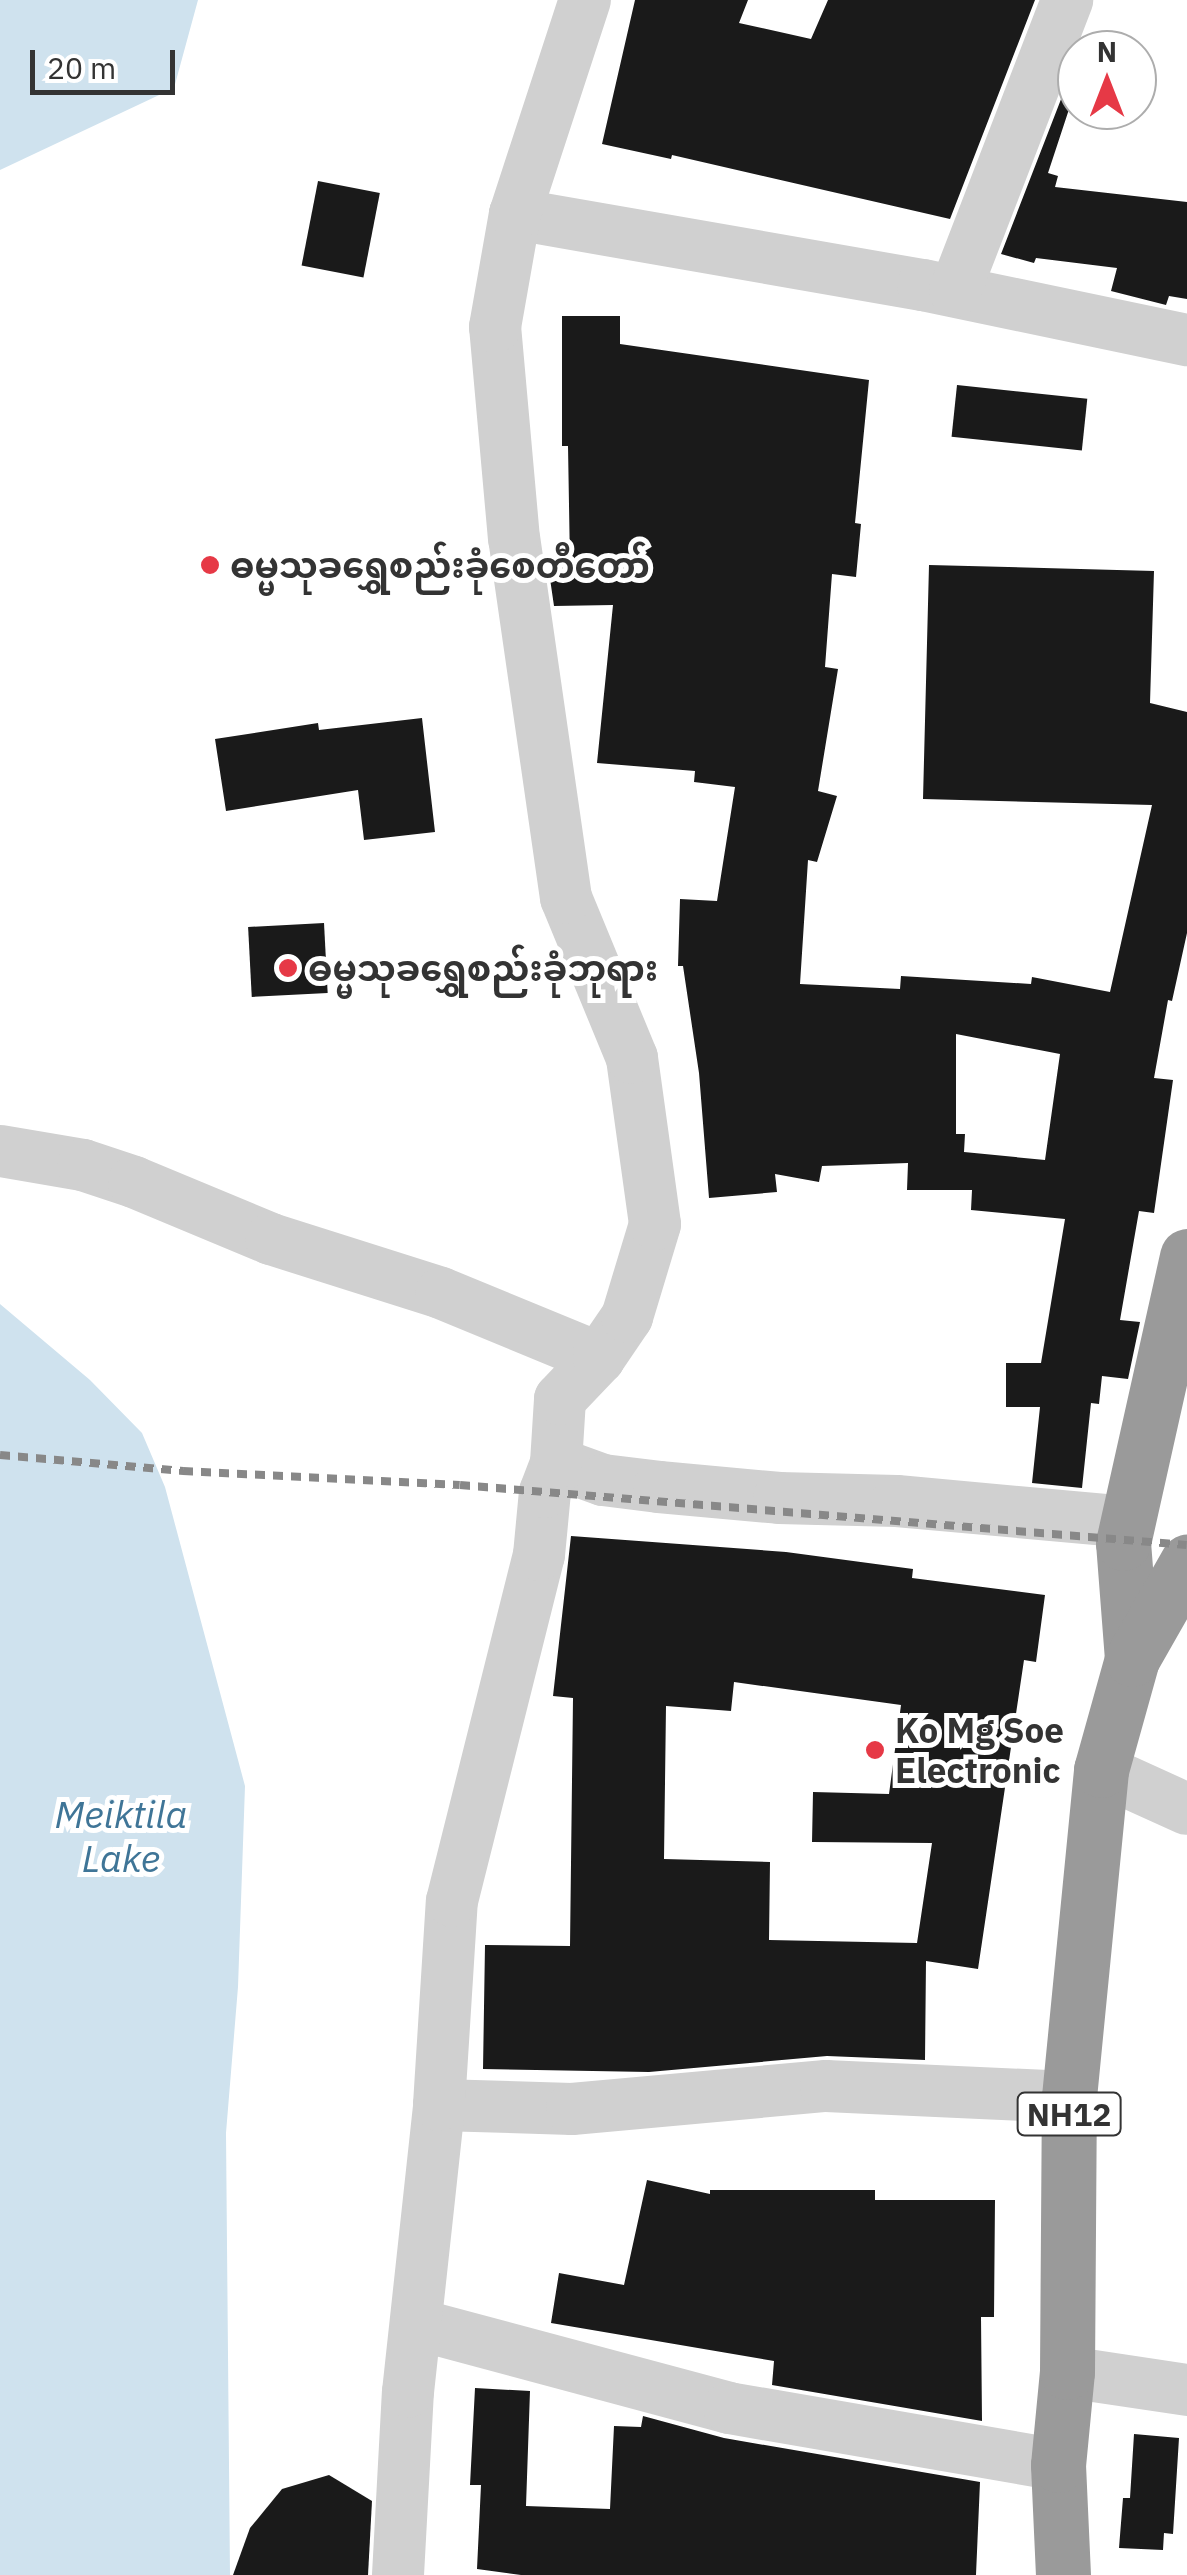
<!DOCTYPE html>
<meta charset="utf-8">
<style>
body{margin:0}
#map{position:relative;width:1187px;height:2575px;overflow:hidden;background:#fff;font-family:"IBM Plex Sans","Noto Sans Myanmar",sans-serif}
div>[style]{position:absolute}
[style*='--x']{left:calc(var(--x)*1px);top:calc(var(--y)*1px);width:calc(var(--w)*1px);rotate:calc(var(--a)*1deg)}
.water>*{inset:0;background:#cfe2ee}
.building>*{inset:0;background:#1a1a1a;transform-origin:0 0}
.minor>*{height:52px;margin:-26px;padding:0 26px;transform-origin:26px;border-radius:26px;background:#d0d0d0}
.highway>*{height:55px;margin:-27.5px;padding:0 27.5px;transform-origin:27.5px;border-radius:27.5px;background:#9a9a9a}
.rail>*{height:8px;margin-top:-4px;transform-origin:0;background:repeating-linear-gradient(90deg,#888 0 10px,transparent 0 18px)}
.dots>*{width:28px;height:28px;translate:-50% -50%;box-sizing:border-box;border:5px solid #fff;border-radius:50%}
span{translate:-50% -50%;white-space:nowrap;text-align:center;line-height:1.15;-webkit-text-stroke:10px #fff;paint-order:stroke}
.shield-label span{padding:2px 8px;background:#fff;border:2px solid;border-radius:8px;-webkit-text-stroke-width:0}
.shield-label{font-size:32px;color:#333;font-weight:700}
.poi-label{font-size:35px;color:#333;font-weight:700}
.left{translate:0 -50%;text-align:left}
.water-label{font-size:38px;color:#3f7597;font-style:italic}
.north{position:absolute;left:1057px;top:30px;width:100px;height:100px;box-sizing:border-box;background:#fff;border:2px solid #adadad;border-radius:50%;rotate:0deg;font-size:28px;font-weight:700;line-height:40px;text-align:center;color:#333}
.north::after{content:'';display:block;margin:auto;width:35px;height:45px;background:#e63946;clip-path:polygon(50% 0,100% 100%,50% 72%,0 100%)}
.scale{position:absolute;left:30px;top:50px;width:145px;height:45px;box-sizing:border-box;border:5px solid #333;border-top:0;padding-left:12px;font-size:30px;line-height:35px;white-space:nowrap;color:#333;-webkit-text-stroke:8px #fff;paint-order:stroke}
</style>
<div id="map">
<div class="water">
<i style="clip-path:polygon(0 0,198px 0,174px 88px,0 170px)"></i>
<i style="clip-path:polygon(0 1304px,90px 1380px,142px 1433px,165px 1487px,245px 1786px,238px 1987px,226px 2133px,230px 2575px,0 2575px)"></i>
</div>
<div class="building">
<i style="clip-path:polygon(635px 0,748px 0,739px 23px,811px 39px,828px 0,1035px 0,950px 219px,672px 155px,671px 159px,602px 144px)"></i>
<i style="clip-path:polygon(1077px 58px,1077px 85px,1048px 173px,1058px 176px,1055px 187px,1187px 202px,1187px 299px,1169px 296px,1166px 305px,1111px 291px,1117px 268px,1036px 258px,1034px 263px,1001px 254px)"></i>
<i style="left:318px;top:181px;width:63px;height:86px;rotate:11deg"></i>
<i style="clip-path:polygon(evenodd,562px 316px,620px 316px,620px 344px,869px 380px,855px 523px,861px 524px,856px 577px,832px 574px,825px 667px,838px 669px,818px 791px,837px 796px,817px 862px,808px 860px,800px 984px,900px 989px,901px 976px,1031px 984px,1032px 977px,1110px 992px,1152px 805px,923px 799px,929px 565px,1154px 571px,1150px 703px,1187px 712px,1187px 933px,1172px 1001px,1168px 1000px,1154px 1078px,1173px 1080px,1154px 1213px,1139px 1211px,1120px 1320px,1140px 1322px,1128px 1379px,1102px 1376px,1099px 1404px,1091px 1403px,1082px 1488px,1032px 1483px,1040px 1407px,1006px 1407px,1006px 1363px,1041px 1363px,1065px 1219px,971px 1210px,972px 1190px,907px 1190px,908px 1163px,822px 1166px,819px 1182px,775px 1174px,777px 1192px,709px 1198px,699px 1073px,683px 966px,678px 966px,680px 899px,717px 901px,735px 787px,694px 782px,695px 771px,597px 763px,613px 605px,554px 606px,548px 565px,570px 564px,568px 446px,562px 446px,562px 316px,956px 1034px,1060px 1054px,1045px 1160px,964px 1152px,965px 1134px,956px 1134px,956px 1034px)"></i>
<i style="left:957px;top:385px;width:131px;height:52px;rotate:6deg"></i>
<i style="clip-path:polygon(422px 718px,435px 832px,364px 840px,358px 790px,226px 811px,215px 739px,318px 723px,319px 730px)"></i>
<i style="left:324px;top:923px;width:70px;height:76px;rotate:87deg"></i>
<i style="clip-path:polygon(evenodd,571px 1536px,786px 1552px,913px 1569px,912px 1578px,1045px 1595px,1036px 1662px,1024px 1660px,978px 1969px,926px 1961px,925px 2060px,827px 2056px,649px 2072px,483px 2069px,485px 1945px,570px 1946px,573px 1698px,553px 1696px,571px 1536px,734px 1682px,901px 1705px,889px 1794px,813px 1792px,812px 1842px,932px 1843px,917px 1943px,769px 1940px,770px 1862px,664px 1859px,666px 1706px,731px 1711px,734px 1682px)"></i>
<i style="clip-path:polygon(647px 2180px,710px 2194px,710px 2190px,875px 2190px,875px 2200px,995px 2200px,994px 2317px,981px 2317px,982px 2421px,772px 2385px,774px 2361px,551px 2323px,559px 2273px,624px 2285px)"></i>
<i style="clip-path:polygon(475px 2388px,530px 2391px,526px 2506px,610px 2509px,614px 2426px,641px 2427px,643px 2416px,724px 2438px,980px 2482px,976px 2575px,521px 2575px,477px 2569px,481px 2485px,470px 2485px)"></i>
<i style="clip-path:polygon(1134px 2434px,1179px 2438px,1173px 2534px,1164px 2533px,1163px 2550px,1119px 2548px,1123px 2498px,1130px 2498px)"></i>
<i style="clip-path:polygon(329px 2475px,372px 2501px,368px 2575px,233px 2575px,250px 2528px,282px 2489px)"></i>
</div>
<div class="minor">
<i style="--x:515;--y:214;--w:414;--a:9.9"></i>
<i style="--x:923;--y:285;--w:270;--a:11.8"></i>
<i style="--x:955;--y:291;--w:312;--a:-68.9"></i>
<i style="--x:0;--y:1151;--w:84;--a:9.6"></i>
<i style="--x:83;--y:1165;--w:54;--a:18.4"></i>
<i style="--x:134;--y:1182;--w:148;--a:22.6"></i>
<i style="--x:271;--y:1239;--w:178;--a:17.6"></i>
<i style="--x:441;--y:1293;--w:171;--a:22.4"></i>
<i style="--x:556;--y:1463;--w:50;--a:19.9"></i>
<i style="--x:603;--y:1480;--w:56;--a:7.1"></i>
<i style="--x:659;--y:1487;--w:121;--a:5.2"></i>
<i style="--x:779;--y:1498;--w:118;--a:1.5"></i>
<i style="--x:897;--y:1501;--w:231;--a:5.2"></i>
<i style="--x:1101;--y:1770;--w:94;--a:24.4"></i>
<i style="--x:439;--y:2105;--w:133;--a:1.7"></i>
<i style="--x:572;--y:2109;--w:255;--a:-5.2"></i>
<i style="--x:826;--y:2086;--w:243;--a:2.6"></i>
<i style="--x:416;--y:2324;--w:324;--a:15"></i>
<i style="--x:729;--y:2408;--w:334;--a:9.8"></i>
<i style="--x:1067;--y:2372;--w:121;--a:8.5"></i>
<i style="--x:398;--y:2575;--w:183;--a:-86.9"></i>
<i style="--x:408;--y:2392;--w:289;--a:-83.8"></i>
<i style="--x:439;--y:2105;--w:204;--a:-86.4"></i>
<i style="--x:452;--y:1901;--w:357;--a:-75.9"></i>
<i style="--x:539;--y:1555;--w:63;--a:-84.6"></i>
<i style="--x:545;--y:1492;--w:31;--a:-69"></i>
<i style="--x:556;--y:1463;--w:64;--a:-86.4"></i>
<i style="--x:560;--y:1399;--w:57;--a:-46.4"></i>
<i style="--x:599;--y:1358;--w:50;--a:-55.7"></i>
<i style="--x:627;--y:1317;--w:97;--a:-73.2"></i>
<i style="--x:655;--y:1224;--w:168;--a:-97.9"></i>
<i style="--x:632;--y:1058;--w:173;--a:-112.4"></i>
<i style="--x:566;--y:898;--w:363;--a:-98.2"></i>
<i style="--x:514;--y:539;--w:213;--a:-95.1"></i>
<i style="--x:495;--y:327;--w:115;--a:-80"></i>
<i style="--x:515;--y:214;--w:225;--a:-71.9"></i>
</div>
<div class="highway">
<i style="--x:1132;--y:1659;--w:116;--a:-94.4"></i>
<i style="--x:1123;--y:1543;--w:294;--a:-77.4"></i>
<i style="--x:1063;--y:2575;--w:110;--a:-92.6"></i>
<i style="--x:1058;--y:2465;--w:93;--a:-84.5"></i>
<i style="--x:1067;--y:2372;--w:275;--a:-89.6"></i>
<i style="--x:1069;--y:2097;--w:329;--a:-84.4"></i>
<i style="--x:1101;--y:1770;--w:115;--a:-74.4"></i>
<i style="--x:1132;--y:1659;--w:112;--a:-60.4"></i>
</div>
<div class="rail">
<i style="--x:0;--y:1455;--w:184;--a:5"></i>
<i style="--x:183;--y:1471;--w:277;--a:2.9"></i>
<i style="--x:460;--y:1485;--w:729;--a:4.72"></i>
</div>
<div class="dots">
<i style="left:210px;top:565px;background:#e63946"></i>
<i style="left:288px;top:968px;background:#e63946"></i>
<i style="left:875px;top:1750px;background:#e63946"></i>
</div>
<div class="shield-label">
<span style="left:1069px;top:2114px">NH12</span>
</div>
<div class="poi-label">
<span class="left" style="left:230px;top:565px">ဓမ္မသုခရွှေစည်းခုံစေတီတော်</span>
<span class="left" style="left:308px;top:968px">ဓမ္မသုခရွှေစည်းခုံဘုရား</span>
<span class="left" style="left:895px;top:1750px">Ko Mg Soe<br>Electronic</span>
</div>
<div class="water-label">
<span style="left:121px;top:1836px">Meiktila<br>Lake</span>
</div>
<div class="north">N</div>
<div class="scale">20 m</div>
</div>
